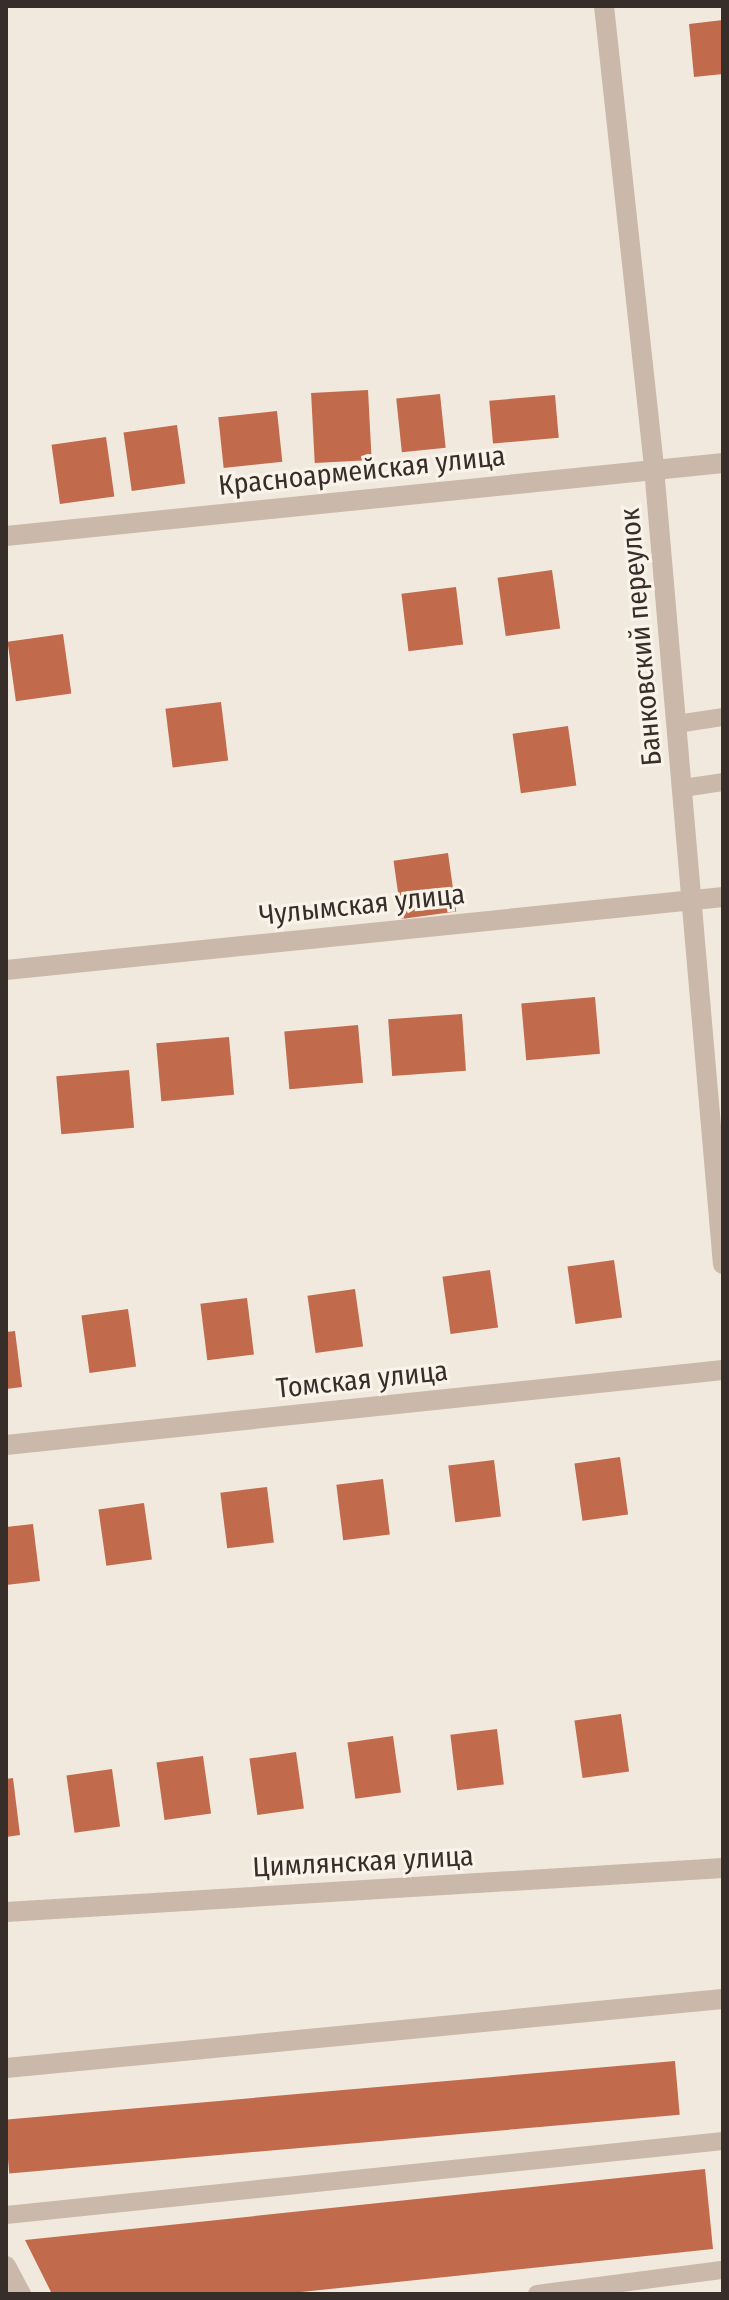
<!DOCTYPE html>
<meta charset="utf-8">
<style>
body{margin:0}
#map{position:relative;width:729px;height:2300px;overflow:hidden;background:#f2e9de;font-family:"Fira Sans Condensed",sans-serif}
div>[style]{position:absolute}
[style*='--x']{left:calc(var(--x)*1px);top:calc(var(--y)*1px);width:calc(var(--w)*1px);rotate:calc(var(--a)*1deg)}
.building>*{inset:0;background:#c16a4c;transform-origin:0 0}
.service>*{height:18px;margin:-9px;padding:0 9px;transform-origin:9px;border-radius:9px;background:#cab9aa}
.minor>*{height:20px;margin:-10px;padding:0 10px;transform-origin:10px;border-radius:10px;background:#cab9aa}
span{translate:-50% -50%;white-space:nowrap;text-align:center;line-height:1.15;-webkit-text-stroke:6px #f9f3ea;paint-order:stroke}
.street-label{font-size:28px;color:#372e29}
.frame{position:absolute;inset:0;border:8px solid #372e29;pointer-events:none}
</style>
<div id="map">
<div class="building">
<i style="clip-path:polygon(723px 20px,723px 74px,694px 77px,689px 24px)"></i>
<i style="left:368px;top:390px;width:70px;height:57px;rotate:87deg"></i>
<i style="left:440px;top:394px;width:54px;height:44px;rotate:84deg"></i>
<i style="left:555px;top:395px;width:43px;height:66px;rotate:85deg"></i>
<i style="left:277px;top:411px;width:51px;height:59px;rotate:84deg"></i>
<i style="left:177px;top:425px;width:59px;height:54px;rotate:82deg"></i>
<i style="left:106px;top:437px;width:60px;height:55px;rotate:82deg"></i>
<i style="left:552px;top:570px;width:59px;height:55px;rotate:82deg"></i>
<i style="left:456px;top:587px;width:58px;height:55px;rotate:83deg"></i>
<i style="left:63px;top:634px;width:60px;height:56px;rotate:82deg"></i>
<i style="left:221px;top:702px;width:59px;height:56px;rotate:83deg"></i>
<i style="left:568px;top:726px;width:60px;height:56px;rotate:82deg"></i>
<i style="left:448px;top:853px;width:59px;height:55px;rotate:82deg"></i>
<i style="left:595px;top:997px;width:57px;height:74px;rotate:85deg"></i>
<i style="left:462px;top:1014px;width:57px;height:74px;rotate:86deg"></i>
<i style="left:358px;top:1025px;width:58px;height:74px;rotate:85deg"></i>
<i style="left:229px;top:1037px;width:58px;height:73px;rotate:85deg"></i>
<i style="left:129px;top:1070px;width:58px;height:73px;rotate:85deg"></i>
<i style="left:614px;top:1260px;width:58px;height:47px;rotate:82deg"></i>
<i style="left:490px;top:1270px;width:58px;height:48px;rotate:82deg"></i>
<i style="left:355px;top:1289px;width:58px;height:48px;rotate:82deg"></i>
<i style="left:247px;top:1298px;width:57px;height:47px;rotate:83deg"></i>
<i style="left:128px;top:1309px;width:58px;height:47px;rotate:82deg"></i>
<i style="clip-path:polygon(15px 1331px,22px 1387px,6px 1389px,6px 1332px)"></i>
<i style="left:620px;top:1457px;width:58px;height:46px;rotate:82deg"></i>
<i style="left:494px;top:1460px;width:57px;height:46px;rotate:83deg"></i>
<i style="left:383px;top:1479px;width:56px;height:47px;rotate:83deg"></i>
<i style="left:267px;top:1487px;width:56px;height:47px;rotate:83deg"></i>
<i style="left:144px;top:1503px;width:57px;height:46px;rotate:82deg"></i>
<i style="clip-path:polygon(33px 1524px,40px 1581px,6px 1585px,6px 1527px)"></i>
<i style="left:621px;top:1714px;width:58px;height:47px;rotate:82deg"></i>
<i style="left:497px;top:1729px;width:56px;height:47px;rotate:83deg"></i>
<i style="left:393px;top:1736px;width:57px;height:46px;rotate:82deg"></i>
<i style="left:296px;top:1752px;width:57px;height:47px;rotate:82deg"></i>
<i style="left:203px;top:1756px;width:58px;height:47px;rotate:82deg"></i>
<i style="left:112px;top:1769px;width:58px;height:46px;rotate:82deg"></i>
<i style="clip-path:polygon(13px 1778px,20px 1835px,6px 1837px,6px 1779px)"></i>
<i style="left:675px;top:2061px;width:54px;height:673px;rotate:85deg"></i>
<i style="clip-path:polygon(705px 2169px,713px 2249px,282px 2294px,52px 2294px,25px 2240px)"></i>
</div>
<div class="service">
<i style="--x:677;--y:724;--w:47;--a:-8.7"></i>
<i style="--x:683;--y:788;--w:40;--a:-8.5"></i>
<i style="--x:6;--y:2215;--w:721;--a:-5.89"></i>
<i style="--x:537;--y:2294;--w:188;--a:-7.4"></i>
</div>
<div class="minor">
<i style="--x:604;--y:6;--w:465;--a:83.8"></i>
<i style="--x:654;--y:468;--w:799;--a:85.05"></i>
<i style="--x:6;--y:536;--w:721;--a:-5.81"></i>
<i style="--x:6;--y:970;--w:721;--a:-5.81"></i>
<i style="--x:6;--y:1445;--w:721;--a:-5.97"></i>
<i style="--x:6;--y:1912;--w:718;--a:-3.51"></i>
<i style="--x:6;--y:2068;--w:720;--a:-5.5"></i>
<i style="--x:6;--y:2266;--w:32;--a:62"></i>
</div>
<div class="street-label">
<span style="left:362px;top:471px;rotate:-6deg">Красноармейская улица</span>
<span style="left:641px;top:637px;rotate:-95deg">Банковский переулок</span>
<span style="left:362px;top:905px;rotate:-6deg">Чулымская улица</span>
<span style="left:362px;top:1380px;rotate:-6deg">Томская улица</span>
<span style="left:363px;top:1862px;rotate:-3deg">Цимлянская улица</span>
</div>
<div class="frame"></div>
</div>
